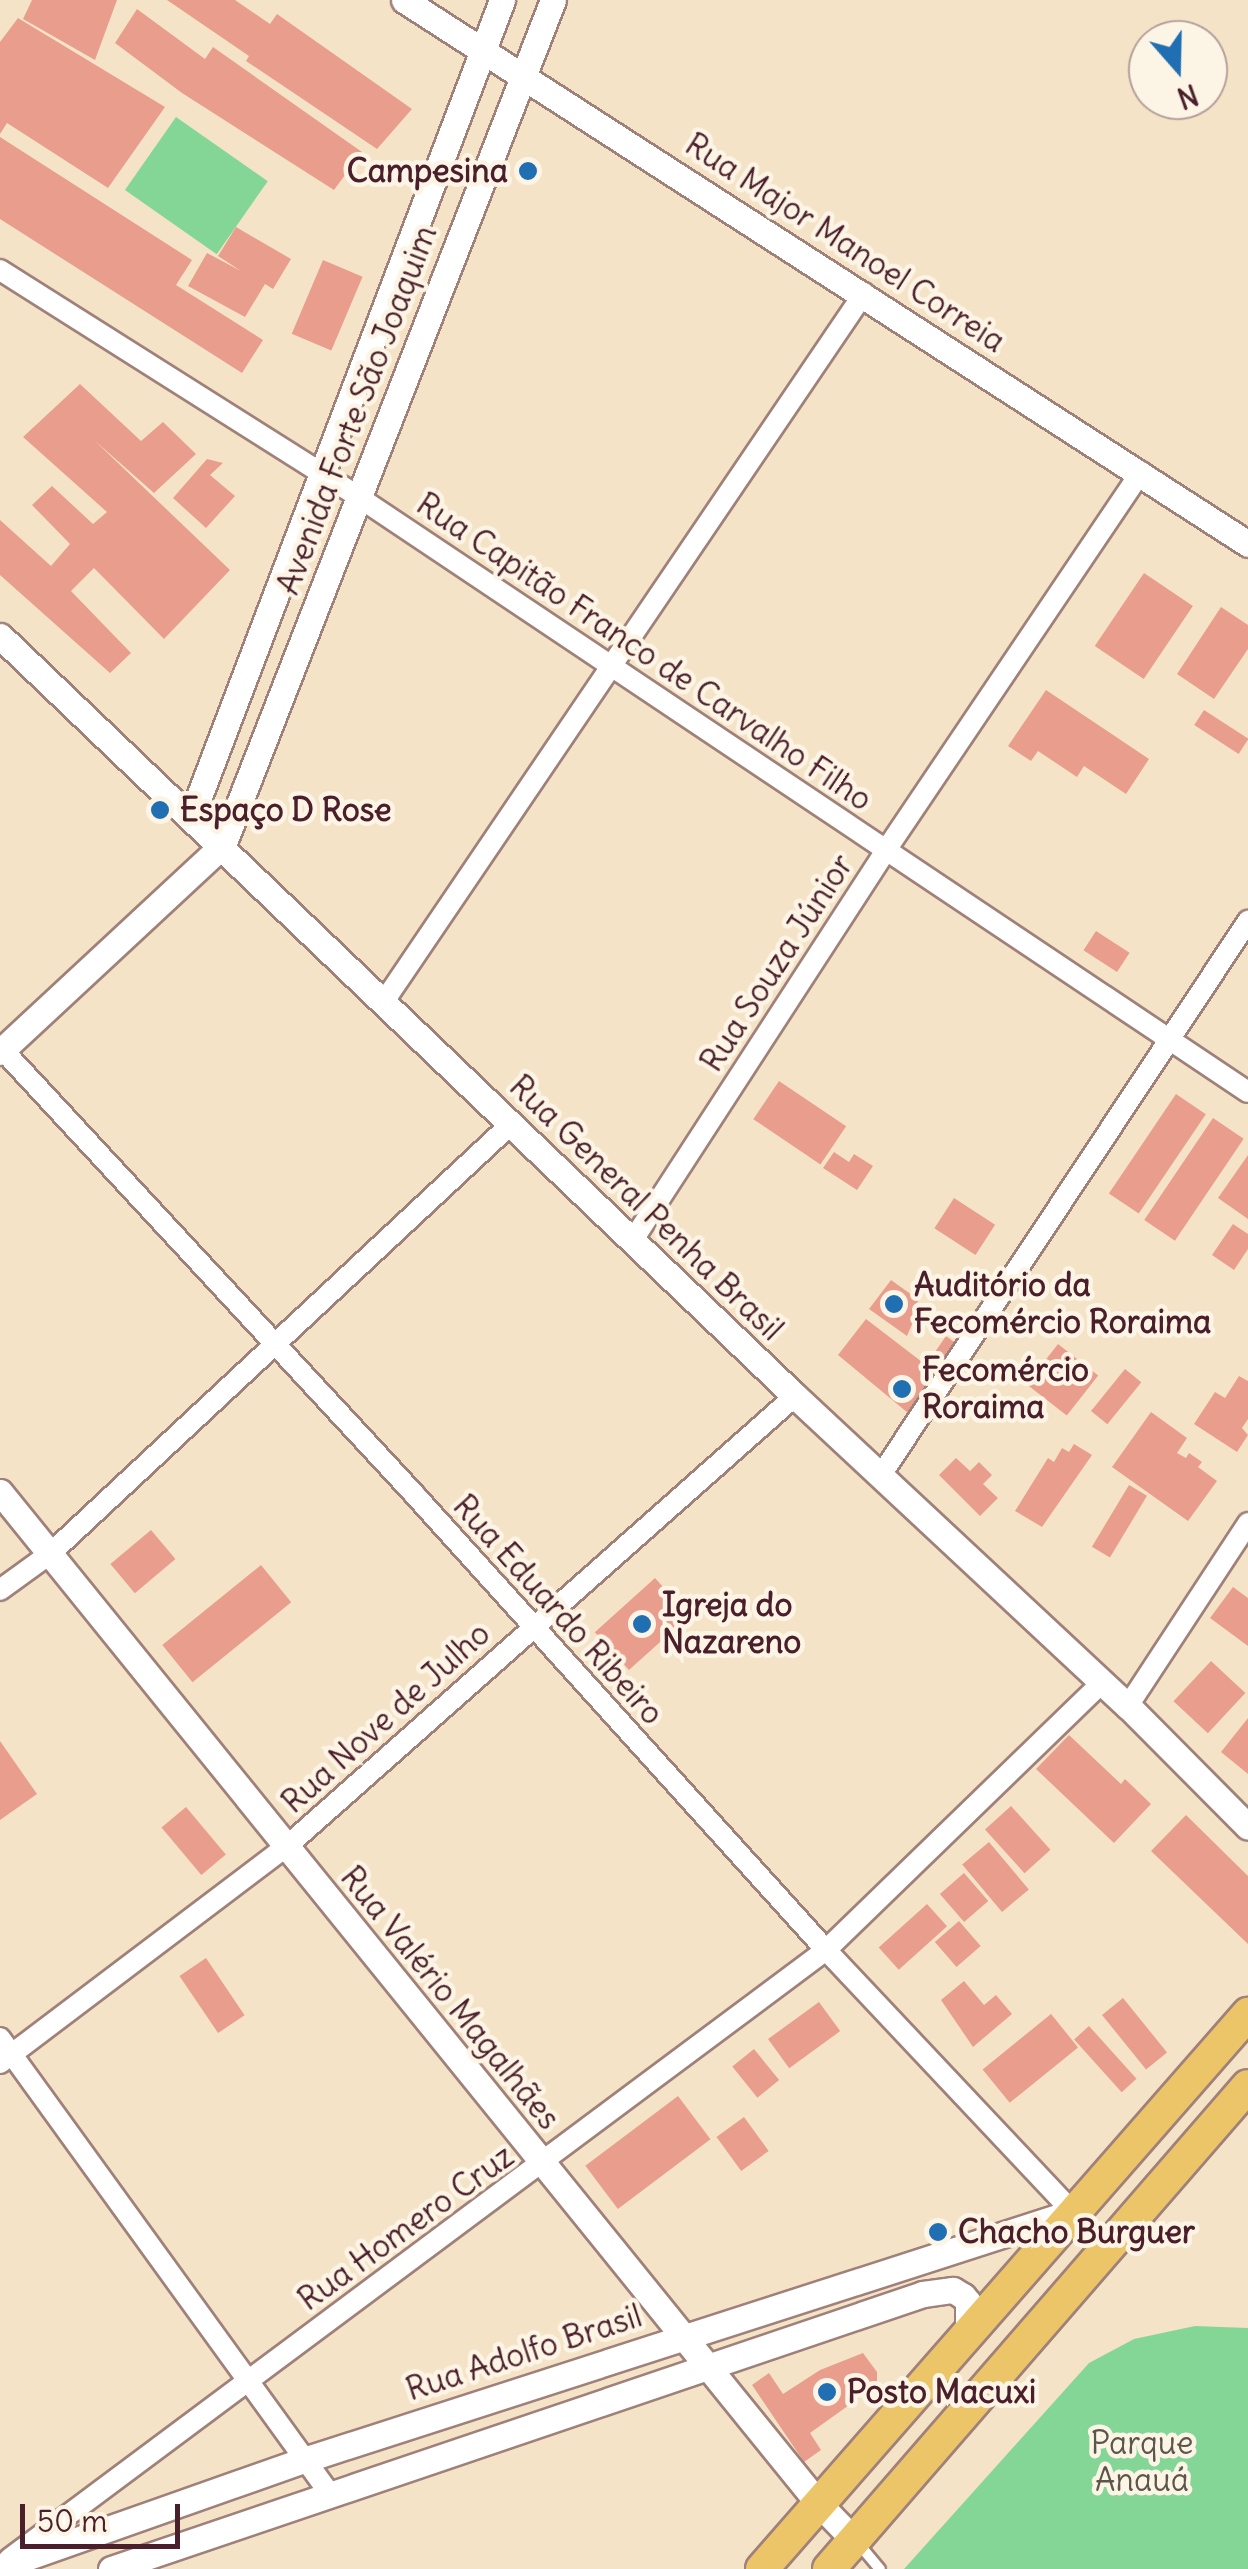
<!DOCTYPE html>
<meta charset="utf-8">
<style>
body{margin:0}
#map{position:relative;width:1248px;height:2569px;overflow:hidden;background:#f5e3c8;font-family:Delius,sans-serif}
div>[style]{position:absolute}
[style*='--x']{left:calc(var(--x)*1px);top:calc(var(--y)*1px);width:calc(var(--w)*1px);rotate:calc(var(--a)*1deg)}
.green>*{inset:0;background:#84d697;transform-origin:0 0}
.building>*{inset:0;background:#e99e8d;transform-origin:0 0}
.roads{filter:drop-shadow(2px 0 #a0817a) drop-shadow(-2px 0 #a0817a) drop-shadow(0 2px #a0817a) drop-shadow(0 -2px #a0817a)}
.service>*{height:10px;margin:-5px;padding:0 5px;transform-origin:5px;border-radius:5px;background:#fff}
.minor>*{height:20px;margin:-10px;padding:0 10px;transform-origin:10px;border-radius:10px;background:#fff}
.tertiary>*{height:25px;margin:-12.5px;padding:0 12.5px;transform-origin:12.5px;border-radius:12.5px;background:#fff}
.primary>*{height:32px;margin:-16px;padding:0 16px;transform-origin:16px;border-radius:16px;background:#edc569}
.dots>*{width:28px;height:28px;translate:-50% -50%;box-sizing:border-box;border:5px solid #fcf5e5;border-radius:50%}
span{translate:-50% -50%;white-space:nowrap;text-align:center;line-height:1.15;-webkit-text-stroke:9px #fcf5e5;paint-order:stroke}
.poi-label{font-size:32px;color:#4a1f2b;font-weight:700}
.right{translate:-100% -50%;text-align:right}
.left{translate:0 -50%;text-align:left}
.street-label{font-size:32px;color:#4a1f2b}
.park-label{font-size:32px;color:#5b564b}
.north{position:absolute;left:1128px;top:20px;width:100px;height:100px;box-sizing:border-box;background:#fcf5e5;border:2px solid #b59f9b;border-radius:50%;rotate:160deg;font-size:28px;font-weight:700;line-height:40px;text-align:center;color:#4a1f2b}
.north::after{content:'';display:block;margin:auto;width:35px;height:45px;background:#1f6fb2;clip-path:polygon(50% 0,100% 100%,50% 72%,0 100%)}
.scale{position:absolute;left:20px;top:2504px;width:160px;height:45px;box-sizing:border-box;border:5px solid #4a1f2b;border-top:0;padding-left:12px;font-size:30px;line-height:35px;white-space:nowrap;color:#4a1f2b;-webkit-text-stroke:8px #fcf5e5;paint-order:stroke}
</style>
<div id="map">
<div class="green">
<i style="left:176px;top:117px;width:112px;height:89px;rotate:35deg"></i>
<i style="clip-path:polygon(1195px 2326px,1248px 2328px,1248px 2569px,904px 2569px,1089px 2363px,1134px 2339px)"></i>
</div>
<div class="building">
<i style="clip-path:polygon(32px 0,117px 0,95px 60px,23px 19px)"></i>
<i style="clip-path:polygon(167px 0,235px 0,270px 24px,277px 14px,412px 109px,377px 149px,246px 61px,249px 56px)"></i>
<i style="clip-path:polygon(137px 9px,205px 59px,213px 47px,362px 152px,334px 190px,182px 93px,115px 43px)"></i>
<i style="clip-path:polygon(18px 18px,165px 107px,108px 188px,7px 123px,0 134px,0 42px)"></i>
<i style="clip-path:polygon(0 137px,192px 260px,176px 285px,263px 340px,242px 373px,0 219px)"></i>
<i style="clip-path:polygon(236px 227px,291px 259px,273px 289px,265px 284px,245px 317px,188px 286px,207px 253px,241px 271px,218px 256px)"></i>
<i style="left:323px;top:260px;width:43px;height:80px;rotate:23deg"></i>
<i style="clip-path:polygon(80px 384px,141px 441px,163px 422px,196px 454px,154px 493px,94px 440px,230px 570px,164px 639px,94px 568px,71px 591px,131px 653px,110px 673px,0 575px,0 520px,51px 566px,70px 544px,32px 505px,52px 486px,93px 524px,107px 512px,23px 437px)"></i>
<i style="clip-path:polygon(207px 459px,223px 463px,210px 475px,235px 496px,206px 528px,173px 498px)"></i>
<i style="left:1144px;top:573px;width:59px;height:88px;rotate:34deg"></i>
<i style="clip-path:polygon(1221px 607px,1248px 625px,1248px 649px,1214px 699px,1177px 674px)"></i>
<i style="clip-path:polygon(1046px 690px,1149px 759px,1126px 794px,1084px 766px,1077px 777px,1038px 751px,1031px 761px,1008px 746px)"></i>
<i style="left:1204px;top:710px;width:53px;height:18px;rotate:33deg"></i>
<i style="left:1096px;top:931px;width:40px;height:23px;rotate:33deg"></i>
<i style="left:779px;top:1081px;width:81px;height:46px;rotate:34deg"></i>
<i style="left:1176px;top:1094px;width:36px;height:120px;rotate:34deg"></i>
<i style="left:1213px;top:1118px;width:37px;height:123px;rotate:34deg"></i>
<i style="clip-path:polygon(834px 1152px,849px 1162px,854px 1154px,873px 1166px,857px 1190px,823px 1168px)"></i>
<i style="clip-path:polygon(1248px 1155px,1248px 1219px,1218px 1198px)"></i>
<i style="left:954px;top:1198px;width:49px;height:36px;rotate:33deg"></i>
<i style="clip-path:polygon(1233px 1224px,1248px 1234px,1248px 1249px,1234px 1270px,1212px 1255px)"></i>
<i style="clip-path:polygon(891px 1280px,919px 1300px,912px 1309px,917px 1313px,907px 1336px,869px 1309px)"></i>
<i style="clip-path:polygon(866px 1319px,926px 1365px,946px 1336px,957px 1344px,908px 1413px,838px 1355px)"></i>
<i style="left:1058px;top:1344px;width:51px;height:51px;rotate:38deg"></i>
<i style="left:1125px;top:1369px;width:21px;height:54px;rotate:39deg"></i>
<i style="clip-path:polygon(1239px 1376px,1248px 1381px,1248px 1419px,1242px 1428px,1248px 1435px,1237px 1452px,1194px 1424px,1215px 1392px,1225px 1398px)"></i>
<i style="clip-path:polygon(1151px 1412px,1187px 1438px,1177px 1453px,1186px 1458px,1189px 1453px,1202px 1462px,1198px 1467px,1217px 1481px,1188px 1521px,1112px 1467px)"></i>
<i style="clip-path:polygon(1074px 1444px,1092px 1455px,1042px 1527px,1015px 1511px,1048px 1458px,1054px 1462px,1062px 1448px,1069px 1452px)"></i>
<i style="clip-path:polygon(956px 1458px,970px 1471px,979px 1462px,992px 1475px,983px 1484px,998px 1498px,980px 1516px,939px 1475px)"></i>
<i style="left:1129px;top:1485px;width:21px;height:72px;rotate:31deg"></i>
<i style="left:151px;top:1530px;width:38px;height:53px;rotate:50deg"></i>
<i style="left:261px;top:1565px;width:48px;height:127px;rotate:51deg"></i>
<i style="left:655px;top:1578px;width:51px;height:81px;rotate:48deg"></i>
<i style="clip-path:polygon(1233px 1587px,1248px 1598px,1248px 1646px,1210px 1618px)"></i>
<i style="left:1211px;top:1661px;width:47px;height:55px;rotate:43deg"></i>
<i style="clip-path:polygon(1248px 1718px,1248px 1774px,1221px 1752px)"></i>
<i style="clip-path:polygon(1069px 1735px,1121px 1784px,1125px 1779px,1151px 1804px,1114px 1843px,1036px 1769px)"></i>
<i style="clip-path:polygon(0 1741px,37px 1794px,0 1820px)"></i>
<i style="left:1011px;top:1806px;width:59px;height:35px;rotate:48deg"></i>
<i style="left:186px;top:1807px;width:62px;height:32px;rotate:50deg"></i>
<i style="clip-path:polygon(1186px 1815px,1248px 1876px,1248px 1944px,1151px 1851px)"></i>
<i style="left:989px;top:1842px;width:62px;height:35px;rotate:50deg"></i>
<i style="left:964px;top:1873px;width:37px;height:32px;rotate:49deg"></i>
<i style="left:927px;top:1904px;width:30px;height:65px;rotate:48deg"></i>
<i style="left:959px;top:1921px;width:33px;height:32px;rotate:49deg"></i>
<i style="left:206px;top:1958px;width:69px;height:32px;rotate:56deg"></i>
<i style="clip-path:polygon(964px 1981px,984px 2005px,996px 1995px,1012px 2014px,973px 2047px,941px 2000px)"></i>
<i style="left:1123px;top:1998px;width:70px;height:27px;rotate:51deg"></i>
<i style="left:819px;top:2002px;width:36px;height:63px;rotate:54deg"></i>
<i style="left:1051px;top:2014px;width:43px;height:88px;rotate:51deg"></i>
<i style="left:1089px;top:2026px;width:71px;height:20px;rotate:48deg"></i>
<i style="left:754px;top:2049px;width:40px;height:28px;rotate:51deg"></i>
<i style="left:678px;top:2096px;width:54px;height:116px;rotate:53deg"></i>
<i style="left:744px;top:2117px;width:42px;height:34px;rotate:54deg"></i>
<i style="clip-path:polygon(863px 2353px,877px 2372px,877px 2385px,810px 2433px,821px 2450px,804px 2462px,752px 2385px,769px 2373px,783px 2394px,820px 2370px)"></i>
</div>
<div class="roads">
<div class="service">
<i style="--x:858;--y:2543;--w:34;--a:50"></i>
</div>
<div class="minor">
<i style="--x:0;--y:270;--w:426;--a:32.3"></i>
<i style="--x:360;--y:498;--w:1068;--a:33.78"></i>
<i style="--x:385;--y:1000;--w:854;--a:-55.88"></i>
<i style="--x:0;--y:1047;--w:609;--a:47.19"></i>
<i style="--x:414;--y:1494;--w:615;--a:47.9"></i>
<i style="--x:826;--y:1950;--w:360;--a:46.7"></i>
<i style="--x:633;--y:1240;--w:465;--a:-57"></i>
<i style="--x:886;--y:850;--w:456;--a:-56"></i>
<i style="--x:881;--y:1475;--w:665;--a:-56.48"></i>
<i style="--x:0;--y:1590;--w:63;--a:-36"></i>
<i style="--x:51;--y:1553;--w:629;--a:-43"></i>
<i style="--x:1128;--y:1706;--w:219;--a:-56.7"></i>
<i style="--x:0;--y:2038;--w:563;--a:54.11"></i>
<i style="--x:0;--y:2063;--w:358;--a:-37.1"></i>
<i style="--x:286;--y:1847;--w:680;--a:-41.54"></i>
<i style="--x:9;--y:2559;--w:1019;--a:-36.7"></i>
<i style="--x:826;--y:1950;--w:384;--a:-44.1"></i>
</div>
<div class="tertiary">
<i style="--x:404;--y:0;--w:1004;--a:32.8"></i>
<i style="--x:0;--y:636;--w:1100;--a:43.71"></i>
<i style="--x:795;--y:1396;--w:455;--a:43"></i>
<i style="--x:1128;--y:1706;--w:170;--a:45.2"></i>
<i style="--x:192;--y:815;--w:872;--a:-69.17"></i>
<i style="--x:0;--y:1052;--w:304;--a:-42.9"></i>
<i style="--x:223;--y:845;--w:907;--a:-68.67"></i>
<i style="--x:0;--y:1492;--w:1302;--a:51.02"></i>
<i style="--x:819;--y:2504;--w:50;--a:45.8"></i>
<i style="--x:0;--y:2567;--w:325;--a:-19.4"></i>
<i style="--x:307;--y:2459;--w:805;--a:-17.87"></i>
<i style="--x:111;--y:2569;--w:857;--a:-18.71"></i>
<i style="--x:923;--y:2294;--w:30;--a:-8"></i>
<i style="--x:953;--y:2290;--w:12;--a:31"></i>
<i style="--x:963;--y:2296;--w:8;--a:50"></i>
<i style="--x:968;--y:2302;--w:32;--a:90"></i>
</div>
<div class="primary">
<i style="--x:762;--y:2569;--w:738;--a:-48.79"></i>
<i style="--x:829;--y:2569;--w:639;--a:-49.06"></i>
</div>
</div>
<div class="dots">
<i style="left:528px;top:171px;background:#1f6fb2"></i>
<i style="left:160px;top:810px;background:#1f6fb2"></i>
<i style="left:894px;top:1304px;background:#1f6fb2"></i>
<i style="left:902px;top:1389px;background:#1f6fb2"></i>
<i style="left:642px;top:1624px;background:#1f6fb2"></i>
<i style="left:938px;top:2232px;background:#1f6fb2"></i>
<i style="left:827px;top:2392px;background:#1f6fb2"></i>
</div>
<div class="poi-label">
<span class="right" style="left:508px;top:171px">Campesina</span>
<span class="left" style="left:180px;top:810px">Espaço D Rose</span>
<span class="left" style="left:914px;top:1304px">Auditório da<br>Fecomércio Roraima</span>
<span class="left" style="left:922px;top:1389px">Fecomércio<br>Roraima</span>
<span class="left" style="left:662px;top:1624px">Igreja do<br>Nazareno</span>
<span class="left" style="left:958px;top:2232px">Chacho Burguer</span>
<span class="left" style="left:847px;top:2392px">Posto Macuxi</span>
</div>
<div class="street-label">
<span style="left:845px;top:243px;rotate:33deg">Rua Major Manoel Correia</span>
<span style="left:357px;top:410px;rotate:-69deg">Avenida Forte São Joaquim</span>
<span style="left:644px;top:652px;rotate:34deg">Rua Capitão Franco de Carvalho Filho</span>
<span style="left:777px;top:963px;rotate:-57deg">Rua Souza Júnior</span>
<span style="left:646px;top:1208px;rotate:44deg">Rua General Penha Brasil</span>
<span style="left:558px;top:1610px;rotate:48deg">Rua Eduardo Ribeiro</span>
<span style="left:386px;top:1718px;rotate:-42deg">Rua Nove de Julho</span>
<span style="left:450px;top:1998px;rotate:51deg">Rua Valério Magalhães</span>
<span style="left:406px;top:2228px;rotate:-36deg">Rua Homero Cruz</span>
<span style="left:524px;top:2353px;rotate:-18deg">Rua Adolfo Brasil</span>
</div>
<div class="park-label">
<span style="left:1142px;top:2462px">Parque<br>Anauá</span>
</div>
<div class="north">N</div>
<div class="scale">50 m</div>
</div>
